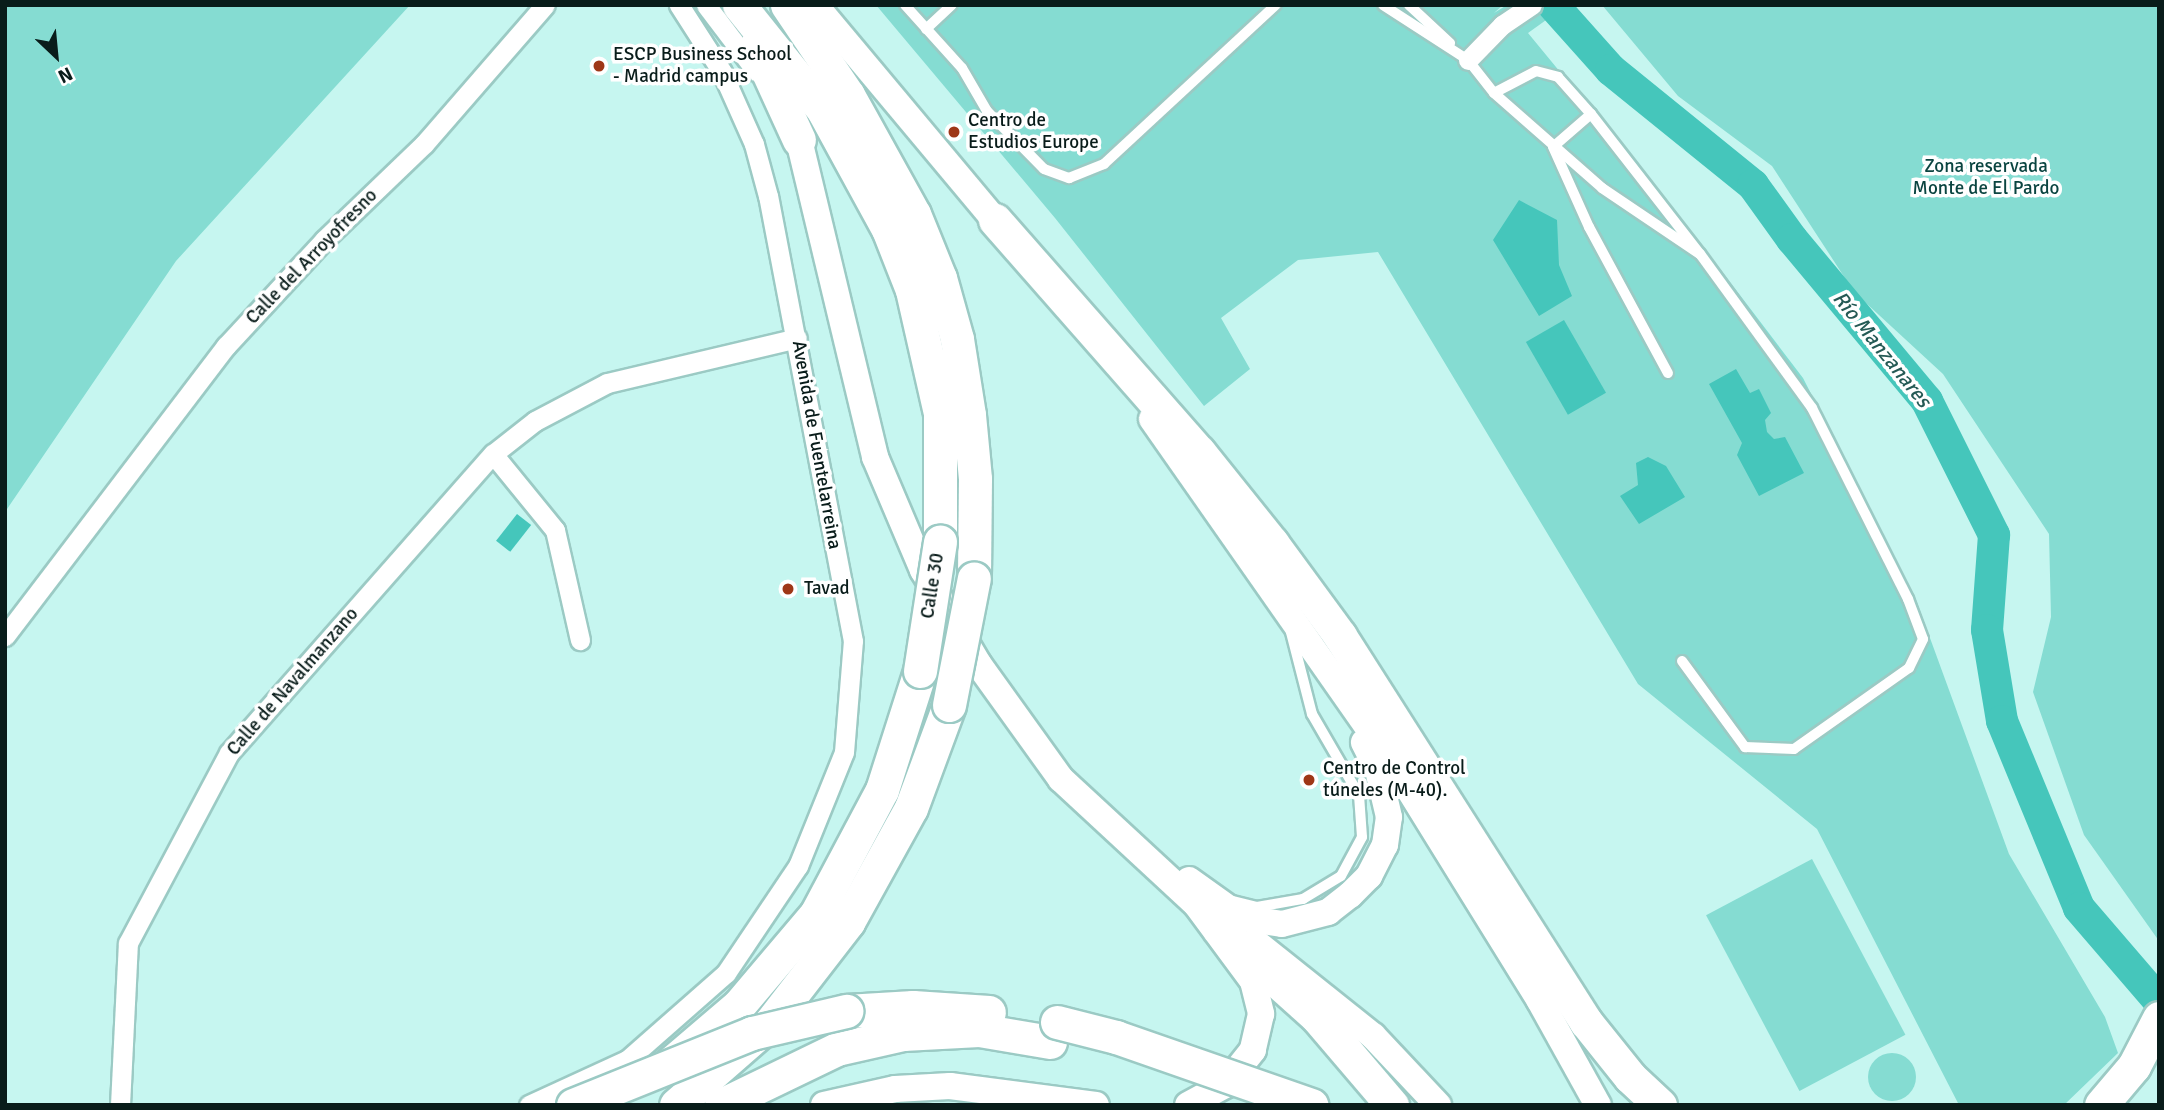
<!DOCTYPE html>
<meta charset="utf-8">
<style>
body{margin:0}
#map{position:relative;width:2164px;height:1110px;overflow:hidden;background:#c6f6f0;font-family:Signika,sans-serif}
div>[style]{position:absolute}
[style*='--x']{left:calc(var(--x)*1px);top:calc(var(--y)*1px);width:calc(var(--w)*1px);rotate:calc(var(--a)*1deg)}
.green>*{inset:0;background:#85dcd2;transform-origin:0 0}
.round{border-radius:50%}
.water>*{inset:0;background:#45c6bb;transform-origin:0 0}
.river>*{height:32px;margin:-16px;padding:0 16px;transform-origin:16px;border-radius:16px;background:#45c6bb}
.roads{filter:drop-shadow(2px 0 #9bcac4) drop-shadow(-2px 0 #9bcac4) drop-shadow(0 2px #9bcac4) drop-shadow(0 -2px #9bcac4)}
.lane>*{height:10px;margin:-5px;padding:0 5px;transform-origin:5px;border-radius:5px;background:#fff}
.street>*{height:19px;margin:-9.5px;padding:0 9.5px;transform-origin:9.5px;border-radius:9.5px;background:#fff}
.secondary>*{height:26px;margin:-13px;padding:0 13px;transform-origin:13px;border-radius:13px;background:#fff}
.highway>*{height:33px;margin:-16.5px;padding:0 16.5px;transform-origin:16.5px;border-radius:16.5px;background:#fff}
.bridges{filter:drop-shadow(2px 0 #9bcac4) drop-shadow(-2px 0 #9bcac4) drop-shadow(0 2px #9bcac4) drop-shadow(0 -2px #9bcac4)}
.highway-bridge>*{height:33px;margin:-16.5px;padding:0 16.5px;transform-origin:16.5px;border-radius:16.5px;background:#fff}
.dots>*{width:19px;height:19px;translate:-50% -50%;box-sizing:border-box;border:4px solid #fff;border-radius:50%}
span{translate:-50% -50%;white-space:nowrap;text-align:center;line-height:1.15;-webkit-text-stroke:7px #fff;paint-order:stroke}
.poi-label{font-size:19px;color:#091c1a}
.left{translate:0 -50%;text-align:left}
.park-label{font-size:19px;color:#0b4541}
.street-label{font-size:19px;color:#091c1a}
.water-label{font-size:21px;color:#255a55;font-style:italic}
.frame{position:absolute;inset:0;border:7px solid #091c1a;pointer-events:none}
.north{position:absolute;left:21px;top:21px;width:70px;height:70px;-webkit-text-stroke:5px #fff;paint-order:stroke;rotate:154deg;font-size:19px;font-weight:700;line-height:28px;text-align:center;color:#091c1a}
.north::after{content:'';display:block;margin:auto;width:24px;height:32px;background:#091c1a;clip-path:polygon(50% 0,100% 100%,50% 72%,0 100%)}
</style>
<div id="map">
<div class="green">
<i style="clip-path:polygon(5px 5px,410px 5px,176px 261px,5px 512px)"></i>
<i style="clip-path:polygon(876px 5px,1503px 5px,1494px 13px,1507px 5px,1567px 5px,1528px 33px,1695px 236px,1803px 378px,1915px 597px,2009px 854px,2105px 1017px,2118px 1053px,2064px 1105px,1959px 1105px,1817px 829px,1638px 684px,1378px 252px,1298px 260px,1221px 318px,1250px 369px,1204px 406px,1055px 218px)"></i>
<i style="clip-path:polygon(1602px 5px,2159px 5px,2159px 941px,2084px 835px,2033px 692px,2051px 617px,2049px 534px,1943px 374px,1854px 292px,1772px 166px,1678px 96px)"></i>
<i style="left:1812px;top:859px;width:199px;height:120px;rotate:62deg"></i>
<i class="round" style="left:1868px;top:1053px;width:48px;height:48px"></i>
</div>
<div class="water">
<i style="clip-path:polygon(1519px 200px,1557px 220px,1559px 265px,1572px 296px,1539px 316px,1493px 240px)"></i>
<i style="left:1564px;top:320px;width:84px;height:44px;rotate:60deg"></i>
<i style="clip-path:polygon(1736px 369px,1750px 393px,1759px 389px,1771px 413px,1765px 420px,1767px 432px,1774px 439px,1785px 437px,1804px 473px,1759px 496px,1737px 455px,1742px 443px,1709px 384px)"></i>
<i style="clip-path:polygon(1648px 457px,1666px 466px,1685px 497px,1639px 524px,1620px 496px,1638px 485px,1636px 463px)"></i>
<i style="left:517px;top:514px;width:18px;height:34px;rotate:38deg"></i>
</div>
<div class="river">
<i style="--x:1553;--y:5;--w:87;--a:48.3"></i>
<i style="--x:1611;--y:70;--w:183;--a:39"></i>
<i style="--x:1753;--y:185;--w:67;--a:54.2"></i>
<i style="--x:1792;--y:239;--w:211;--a:50.2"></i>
<i style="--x:1927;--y:401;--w:150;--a:63.4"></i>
<i style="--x:1994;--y:535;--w:95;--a:94.2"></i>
<i style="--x:1987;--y:630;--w:92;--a:80.6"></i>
<i style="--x:2002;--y:721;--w:202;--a:67.6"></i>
<i style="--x:2079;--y:908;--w:123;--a:49.3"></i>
</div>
<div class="roads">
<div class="lane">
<i style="--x:905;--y:5;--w:85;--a:47.9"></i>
<i style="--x:962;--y:68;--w:50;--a:59.8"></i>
<i style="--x:987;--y:111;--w:81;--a:45.5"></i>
<i style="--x:1044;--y:169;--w:27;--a:20"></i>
<i style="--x:1069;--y:178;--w:38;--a:-22"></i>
<i style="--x:1104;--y:164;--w:234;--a:-42.8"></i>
<i style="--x:1383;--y:5;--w:101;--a:32.9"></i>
<i style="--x:1468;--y:60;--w:42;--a:51.8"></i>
<i style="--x:1494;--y:93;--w:144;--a:41.3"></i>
<i style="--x:1602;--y:188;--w:118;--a:34"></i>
<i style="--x:1700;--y:254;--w:177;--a:-127.9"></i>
<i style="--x:1409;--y:5;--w:56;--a:42.8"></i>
<i style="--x:926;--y:29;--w:35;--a:-43"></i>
<i style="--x:1494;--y:93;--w:47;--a:-27.6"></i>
<i style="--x:1536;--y:71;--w:23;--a:15"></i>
<i style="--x:1558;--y:77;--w:50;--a:48.3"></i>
<i style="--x:1591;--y:114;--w:50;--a:139"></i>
<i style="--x:1553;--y:147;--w:88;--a:65.8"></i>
<i style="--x:1589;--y:227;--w:166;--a:61.6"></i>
<i style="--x:1682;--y:661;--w:107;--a:53.8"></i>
<i style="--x:1745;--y:747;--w:49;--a:2.3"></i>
<i style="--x:1794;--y:749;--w:141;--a:-35.2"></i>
<i style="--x:1909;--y:668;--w:32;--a:-64"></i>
<i style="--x:1923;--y:639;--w:43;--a:-110.6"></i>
<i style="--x:1908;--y:599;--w:214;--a:-116.7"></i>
<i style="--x:1812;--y:408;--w:190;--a:-126"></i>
<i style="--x:1233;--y:901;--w:25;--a:14"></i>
<i style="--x:1257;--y:907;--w:47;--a:-9.9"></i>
<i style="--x:1303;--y:899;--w:44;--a:-31.2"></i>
<i style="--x:1341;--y:876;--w:44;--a:-61.7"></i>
<i style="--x:1362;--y:837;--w:42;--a:-94.1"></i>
<i style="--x:1359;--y:795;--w:94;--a:-120.1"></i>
<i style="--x:1312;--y:714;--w:85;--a:-104.4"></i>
</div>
<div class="street">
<i style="--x:706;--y:5;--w:83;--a:52.9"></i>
<i style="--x:1468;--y:60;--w:49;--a:-45.8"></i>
<i style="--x:1502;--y:25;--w:36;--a:-34"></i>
<i style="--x:493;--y:454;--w:98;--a:50.8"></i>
<i style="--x:555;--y:530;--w:113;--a:77.2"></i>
<i style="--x:5;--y:636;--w:365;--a:-52.7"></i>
<i style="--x:226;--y:346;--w:144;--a:-47.2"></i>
<i style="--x:324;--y:240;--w:139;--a:-43.8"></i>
<i style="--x:424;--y:144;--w:184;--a:-49"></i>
<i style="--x:120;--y:1105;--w:162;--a:-87.2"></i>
<i style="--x:128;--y:943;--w:215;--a:-62"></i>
<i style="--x:229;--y:753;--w:399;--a:-48.6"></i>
<i style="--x:493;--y:454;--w:53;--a:-38.2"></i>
<i style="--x:535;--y:421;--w:81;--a:-27.8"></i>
<i style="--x:607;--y:383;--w:195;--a:-13.3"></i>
<i style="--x:529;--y:1105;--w:108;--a:-24.7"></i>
<i style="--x:627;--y:1060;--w:132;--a:-41.3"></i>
<i style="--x:726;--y:973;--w:129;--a:-56.1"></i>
<i style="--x:798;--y:866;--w:123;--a:-68"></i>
<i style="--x:844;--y:752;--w:111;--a:-85.4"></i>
<i style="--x:853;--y:641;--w:453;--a:-100.8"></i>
<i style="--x:768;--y:196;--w:54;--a:-105.1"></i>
<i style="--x:754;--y:144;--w:79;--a:-114"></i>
<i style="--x:722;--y:72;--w:80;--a:-122.7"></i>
</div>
<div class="secondary">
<i style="--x:815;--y:5;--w:300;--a:50.1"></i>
<i style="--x:799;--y:140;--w:326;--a:76.5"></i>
<i style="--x:875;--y:457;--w:123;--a:67"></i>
<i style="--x:923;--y:570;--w:110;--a:59.5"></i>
<i style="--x:979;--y:665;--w:140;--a:54.3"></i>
<i style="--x:1061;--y:779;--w:184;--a:42.8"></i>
<i style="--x:1196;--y:904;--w:96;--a:53.5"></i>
<i style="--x:1253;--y:981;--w:34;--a:76"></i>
<i style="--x:1261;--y:1014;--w:37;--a:103"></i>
<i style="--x:1253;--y:1050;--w:45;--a:128.7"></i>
<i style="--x:1225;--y:1085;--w:42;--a:151.6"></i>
<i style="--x:1152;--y:419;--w:409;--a:55"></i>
<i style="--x:1387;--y:754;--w:291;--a:58.2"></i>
<i style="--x:1540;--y:1001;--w:119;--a:60.9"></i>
<i style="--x:1189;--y:880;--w:65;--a:35.6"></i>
<i style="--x:1242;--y:918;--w:40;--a:8.5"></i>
<i style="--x:1282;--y:924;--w:48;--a:-14.6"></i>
<i style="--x:1328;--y:912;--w:28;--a:-38"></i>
<i style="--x:1350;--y:895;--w:27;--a:-45"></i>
<i style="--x:1369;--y:876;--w:35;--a:-63"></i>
<i style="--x:1385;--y:845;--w:28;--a:-82"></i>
<i style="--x:1389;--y:817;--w:48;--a:-103.2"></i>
<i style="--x:1378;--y:770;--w:31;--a:-117"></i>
<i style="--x:1254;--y:941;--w:152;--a:38.6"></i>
<i style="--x:1373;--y:1036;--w:95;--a:46.7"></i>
<i style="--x:824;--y:1105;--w:73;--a:-12.7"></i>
<i style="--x:895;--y:1089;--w:55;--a:-3.1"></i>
<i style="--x:950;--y:1086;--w:147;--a:7.4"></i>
</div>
<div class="highway">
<i style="--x:739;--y:5;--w:134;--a:51.3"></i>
<i style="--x:823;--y:110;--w:136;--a:61.4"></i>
<i style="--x:888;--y:229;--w:66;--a:68.5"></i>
<i style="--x:912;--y:290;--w:126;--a:77.2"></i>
<i style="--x:940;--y:413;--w:129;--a:90"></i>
<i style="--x:787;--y:5;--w:109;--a:55.9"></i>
<i style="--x:848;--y:95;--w:136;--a:61"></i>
<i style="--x:914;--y:214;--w:69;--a:67.9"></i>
<i style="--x:940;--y:278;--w:63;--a:74.4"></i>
<i style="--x:957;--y:339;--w:77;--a:81"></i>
<i style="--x:969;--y:415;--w:64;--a:84.6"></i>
<i style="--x:975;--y:479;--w:99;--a:90.6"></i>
<i style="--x:756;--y:46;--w:103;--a:65.4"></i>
<i style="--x:995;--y:220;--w:309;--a:48.7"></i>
<i style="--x:1199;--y:452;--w:117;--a:51.3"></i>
<i style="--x:1272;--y:543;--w:115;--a:53.8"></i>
<i style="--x:1340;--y:636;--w:458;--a:57.5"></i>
<i style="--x:1586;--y:1022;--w:70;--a:51.3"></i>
<i style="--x:1630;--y:1077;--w:41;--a:43"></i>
<i style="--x:1219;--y:929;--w:132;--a:41.9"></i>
<i style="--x:1317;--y:1017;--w:116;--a:49.6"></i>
<i style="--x:846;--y:1011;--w:67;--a:-3.4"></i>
<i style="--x:913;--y:1007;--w:76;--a:3.8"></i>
<i style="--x:671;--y:1063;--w:89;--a:-40.5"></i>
<i style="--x:739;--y:1005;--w:119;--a:-49.8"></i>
<i style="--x:816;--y:914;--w:140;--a:-62"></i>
<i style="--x:882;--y:790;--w:125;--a:-72.3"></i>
<i style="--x:676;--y:1105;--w:125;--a:-41.1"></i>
<i style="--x:770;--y:1023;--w:128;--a:-52.3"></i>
<i style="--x:848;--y:922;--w:130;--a:-61.1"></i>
<i style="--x:911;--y:808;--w:110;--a:-69.7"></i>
<i style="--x:721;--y:1105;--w:129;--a:-25.8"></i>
<i style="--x:837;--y:1049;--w:68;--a:-12.8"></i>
<i style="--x:903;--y:1034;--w:76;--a:-3"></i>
<i style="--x:979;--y:1030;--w:72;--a:9.6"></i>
<i style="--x:2101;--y:1105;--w:51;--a:-49.8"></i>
<i style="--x:2134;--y:1066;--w:54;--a:-62.5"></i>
</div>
</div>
<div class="bridges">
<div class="highway-bridge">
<i style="--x:920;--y:671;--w:131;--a:-81.2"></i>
<i style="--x:949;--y:705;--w:129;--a:-78.9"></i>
<i style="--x:1057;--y:1022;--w:61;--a:14.3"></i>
<i style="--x:1116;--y:1037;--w:207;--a:19.2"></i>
<i style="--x:573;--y:1105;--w:193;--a:-21.9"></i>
<i style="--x:752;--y:1033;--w:97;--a:-13.2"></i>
</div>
</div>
<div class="dots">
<i style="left:599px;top:66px;background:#9e3717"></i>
<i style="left:954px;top:132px;background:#9e3717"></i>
<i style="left:788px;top:589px;background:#9e3717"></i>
<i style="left:1309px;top:780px;background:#9e3717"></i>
</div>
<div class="poi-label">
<span class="left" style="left:613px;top:66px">ESCP Business School<br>- Madrid campus</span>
<span class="left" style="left:968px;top:132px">Centro de<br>Estudios Europe</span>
<span class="left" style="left:804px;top:589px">Tavad</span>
<span class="left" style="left:1323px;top:780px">Centro de Control<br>túneles (M-40).</span>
</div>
<div class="park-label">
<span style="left:1986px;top:178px">Zona reservada<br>Monte de El Pardo</span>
</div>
<div class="street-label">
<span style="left:312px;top:257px;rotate:-46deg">Calle del Arroyofresno</span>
<span style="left:816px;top:445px;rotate:80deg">Avenida de Fuentelarreina</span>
<span style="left:933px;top:586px;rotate:-81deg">Calle 30</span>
<span style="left:293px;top:682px;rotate:-49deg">Calle de Navalmanzano</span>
</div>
<div class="water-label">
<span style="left:1882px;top:349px;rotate:51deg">Río Manzanares</span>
</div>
<div class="frame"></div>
<div class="north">N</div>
</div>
